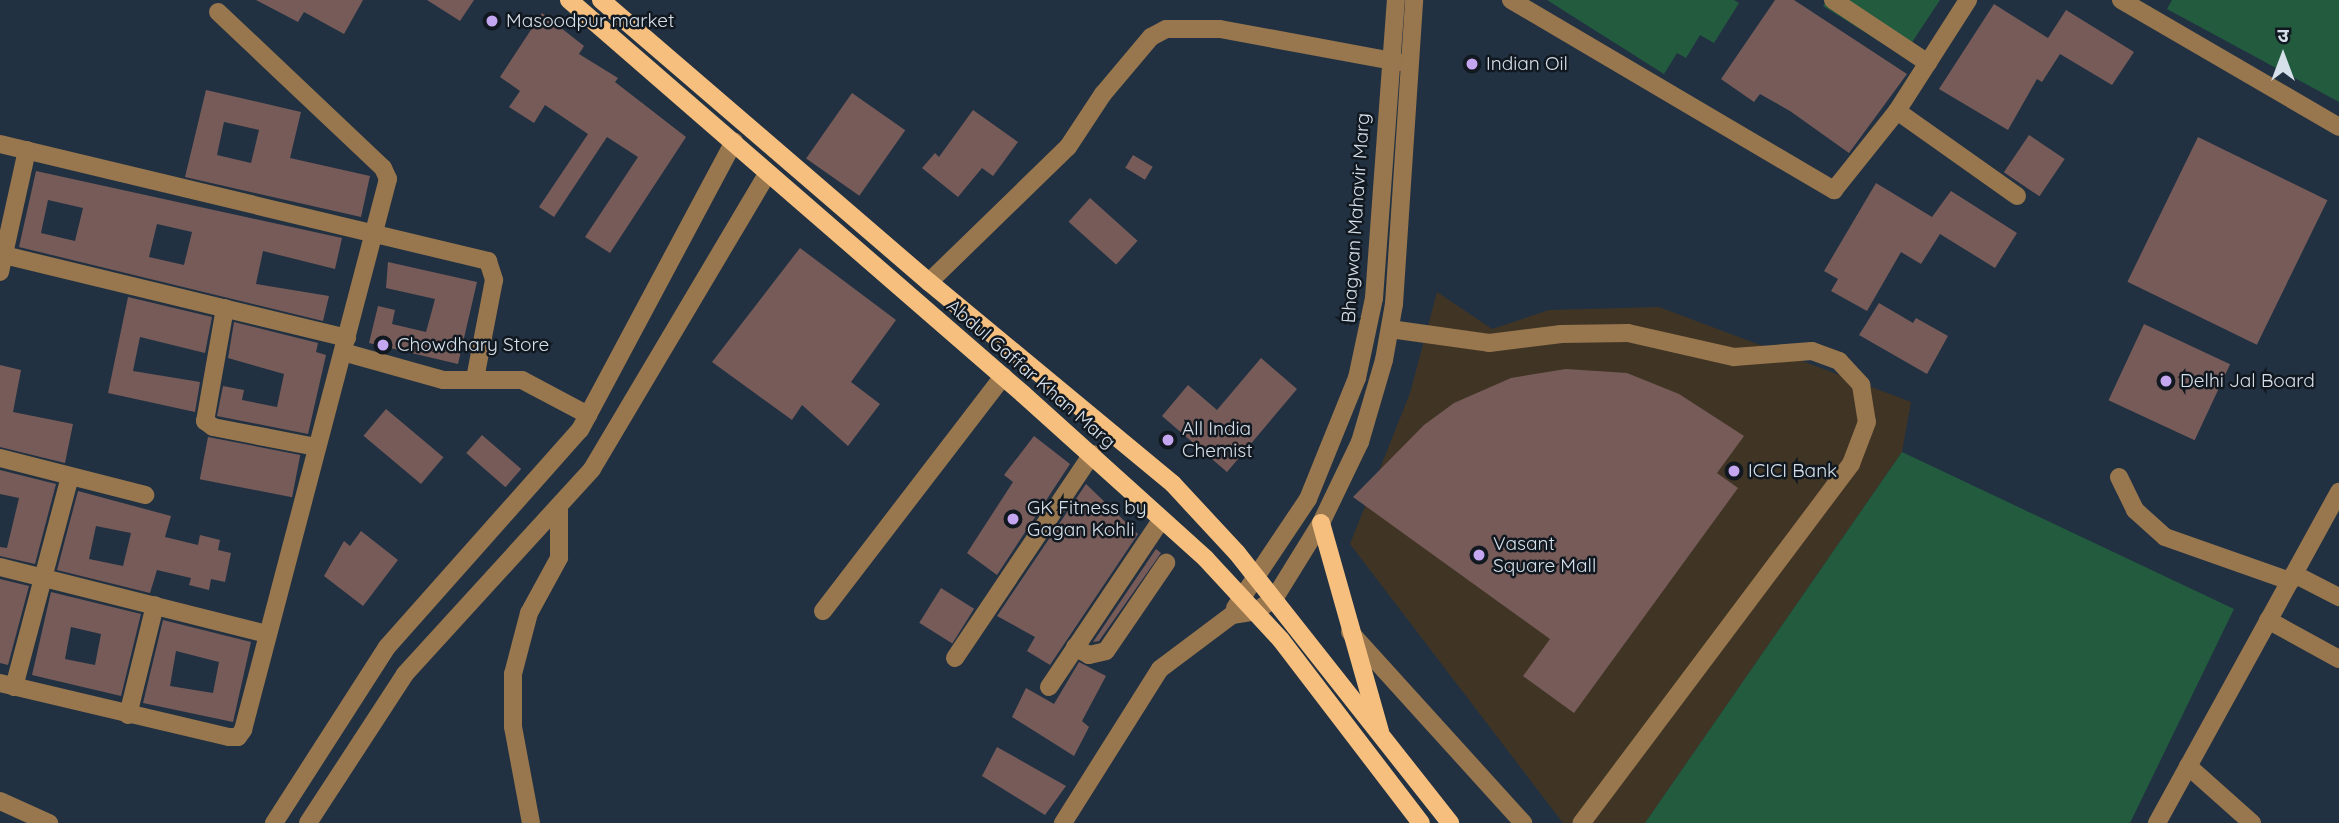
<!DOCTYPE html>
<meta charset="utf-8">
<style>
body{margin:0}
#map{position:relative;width:2339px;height:823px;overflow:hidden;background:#213141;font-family:Quicksand,"Noto Sans Devanagari",sans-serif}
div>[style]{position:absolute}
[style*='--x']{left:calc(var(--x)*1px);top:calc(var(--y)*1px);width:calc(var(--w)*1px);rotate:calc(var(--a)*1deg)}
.commercial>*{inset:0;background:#403525}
.green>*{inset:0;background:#235b3f}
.building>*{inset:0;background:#775b59;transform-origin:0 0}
.minor>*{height:18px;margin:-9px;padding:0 9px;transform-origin:9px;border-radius:9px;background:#98764e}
.major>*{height:18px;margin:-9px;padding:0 9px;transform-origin:9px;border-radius:9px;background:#f7bf7d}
.dots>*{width:19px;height:19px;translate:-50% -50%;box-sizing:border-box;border:4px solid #111820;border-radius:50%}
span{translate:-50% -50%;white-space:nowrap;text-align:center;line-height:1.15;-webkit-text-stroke:5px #111820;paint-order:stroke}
.poi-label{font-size:19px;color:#d6e0ea}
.left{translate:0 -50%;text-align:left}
.street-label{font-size:19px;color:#d6e0ea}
.north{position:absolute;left:2248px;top:21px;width:70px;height:70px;-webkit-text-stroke:5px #111820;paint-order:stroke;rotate:0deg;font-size:19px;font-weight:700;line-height:28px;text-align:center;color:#d6e0ea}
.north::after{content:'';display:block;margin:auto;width:24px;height:32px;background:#d6e0ea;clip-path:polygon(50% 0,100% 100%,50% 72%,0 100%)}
</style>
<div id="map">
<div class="commercial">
<i style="clip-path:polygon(1437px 292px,1492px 329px,1549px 310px,1659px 307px,1911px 402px,1902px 452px,1645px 823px,1563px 823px,1350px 544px,1410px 393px)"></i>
</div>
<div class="green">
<i style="clip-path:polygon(1547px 0,1734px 0,1739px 3px,1714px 43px,1700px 35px,1686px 58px,1677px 53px,1664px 74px)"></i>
<i style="clip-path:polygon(1827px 0,1940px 0,1903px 56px,1823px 6px)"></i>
<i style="clip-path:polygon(2172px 0,2339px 0,2339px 102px,2167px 9px)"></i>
<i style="clip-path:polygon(1902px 452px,2234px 609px,2130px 823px,1645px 823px)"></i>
</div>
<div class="building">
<i style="clip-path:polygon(256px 0,363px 0,344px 34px,304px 12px,298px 22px)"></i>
<i style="clip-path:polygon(427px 0,474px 0,460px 21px)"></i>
<i style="clip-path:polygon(1775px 0,1794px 0,1907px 74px,1849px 153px,1790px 111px,1760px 94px,1754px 102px,1721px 79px)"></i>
<i style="clip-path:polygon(1994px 4px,2048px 38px,2066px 10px,2134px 52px,2112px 85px,2060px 54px,2042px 82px,2037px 79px,2008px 130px,1939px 89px)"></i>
<i style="clip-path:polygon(542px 13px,584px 46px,579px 54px,618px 78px,615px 82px,686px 137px,610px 253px,585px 237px,638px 157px,607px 137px,554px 217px,539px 207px,588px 134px,545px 105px,534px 123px,509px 107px,520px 91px,500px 77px)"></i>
<i style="clip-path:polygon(evenodd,206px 90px,301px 112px,290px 158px,370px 176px,361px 217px,185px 177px,206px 90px,224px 122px,259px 130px,251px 163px,217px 155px,224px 122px)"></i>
<i style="left:852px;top:93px;width:65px;height:80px;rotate:35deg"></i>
<i style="clip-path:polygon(973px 110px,1018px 142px,993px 176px,982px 168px,958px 197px,922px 168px,935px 153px,939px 157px)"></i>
<i style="left:2029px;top:135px;width:43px;height:45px;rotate:34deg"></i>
<i style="left:2198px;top:137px;width:144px;height:161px;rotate:26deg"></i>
<i style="left:1133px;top:155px;width:23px;height:15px;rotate:31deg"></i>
<i style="clip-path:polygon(evenodd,36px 171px,342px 238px,335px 269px,263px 251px,256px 284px,329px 296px,323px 321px,19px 247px,36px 171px,48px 200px,83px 208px,75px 241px,41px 233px,48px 200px,36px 171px,157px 224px,192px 232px,184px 265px,149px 257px,157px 224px)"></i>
<i style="clip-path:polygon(1876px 183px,1932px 217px,1951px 191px,2017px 233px,1995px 268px,1940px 234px,1921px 264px,1901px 252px,1867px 311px,1831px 291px,1838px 279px,1824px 271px)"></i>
<i style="left:1090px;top:198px;width:64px;height:32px;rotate:42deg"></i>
<i style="clip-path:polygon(800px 248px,896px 320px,851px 382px,880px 404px,848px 446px,802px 405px,792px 420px,712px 362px)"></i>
<i style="clip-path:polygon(388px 262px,477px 282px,458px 364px,369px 343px,378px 306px,395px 310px,392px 324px,426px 332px,431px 314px,435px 299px,386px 288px)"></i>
<i style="clip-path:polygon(128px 297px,212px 317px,205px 353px,140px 337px,133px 371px,200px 382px,195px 412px,108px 393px)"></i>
<i style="clip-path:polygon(1879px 303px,1913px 323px,1916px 318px,1948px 336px,1927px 374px,1859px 335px)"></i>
<i style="clip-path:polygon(234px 322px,318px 343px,316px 352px,326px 355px,308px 434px,217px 416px,223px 386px,244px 390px,242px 400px,277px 407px,284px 374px,228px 358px)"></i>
<i style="left:2144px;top:324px;width:95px;height:84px;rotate:25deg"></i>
<i style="clip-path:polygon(1261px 358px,1297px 389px,1227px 472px,1162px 416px,1188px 385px,1217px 410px)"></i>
<i style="clip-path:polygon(0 365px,21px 370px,13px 412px,73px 424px,65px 463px,0 447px)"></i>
<i style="clip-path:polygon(1566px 369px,1627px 373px,1679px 394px,1744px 436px,1717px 473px,1738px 488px,1574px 713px,1523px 676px,1550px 639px,1353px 497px,1424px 425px,1454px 403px,1511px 378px)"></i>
<i style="left:386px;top:409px;width:75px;height:35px;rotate:40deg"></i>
<i style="left:482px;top:435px;width:52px;height:24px;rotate:41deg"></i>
<i style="clip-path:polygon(1034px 436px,1070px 464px,997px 575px,967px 553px,1013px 482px,1004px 475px)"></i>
<i style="left:208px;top:437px;width:94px;height:43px;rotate:11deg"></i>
<i style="clip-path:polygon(0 470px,56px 484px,35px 564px,0 556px,0 547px,7px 548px,19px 498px,0 494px)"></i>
<i style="clip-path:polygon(1086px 484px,1138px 534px,1050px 665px,1027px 651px,1035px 637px,997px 616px)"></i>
<i style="clip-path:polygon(evenodd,78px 491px,171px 516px,165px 537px,198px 545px,200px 535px,220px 540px,218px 550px,231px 553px,225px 582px,211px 579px,209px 590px,189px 585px,191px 578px,157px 570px,150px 593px,57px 570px,78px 491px,96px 526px,131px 533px,123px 566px,89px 559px,96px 526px)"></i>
<i style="clip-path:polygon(361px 531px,398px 560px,363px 606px,324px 576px,344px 541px,350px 546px)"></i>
<i style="clip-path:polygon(1156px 549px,1161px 553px,1099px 641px,1093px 642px)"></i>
<i style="clip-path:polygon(0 579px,29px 586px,8px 665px,0 663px)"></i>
<i style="left:941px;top:588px;width:39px;height:41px;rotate:32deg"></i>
<i style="clip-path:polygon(evenodd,51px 592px,141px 614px,121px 696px,32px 675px,51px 592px,71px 627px,101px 634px,95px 665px,65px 659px,71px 627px)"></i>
<i style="clip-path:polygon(evenodd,163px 620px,251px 642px,233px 722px,143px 703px,163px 620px,176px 651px,219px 662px,213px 693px,170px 686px,176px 651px)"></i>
<i style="clip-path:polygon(1079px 662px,1106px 676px,1082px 721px,1089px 727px,1074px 756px,1012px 717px,1026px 688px,1054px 704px)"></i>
<i style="clip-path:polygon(997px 747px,1066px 786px,1045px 815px,982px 776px)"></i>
</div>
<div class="minor">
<i style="--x:1511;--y:0;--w:375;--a:30.5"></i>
<i style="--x:1834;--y:190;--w:101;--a:-51.4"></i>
<i style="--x:1897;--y:111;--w:132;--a:-57.4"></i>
<i style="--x:1833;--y:0;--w:114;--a:33.6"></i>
<i style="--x:2121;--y:0;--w:252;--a:30.2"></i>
<i style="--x:1897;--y:111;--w:147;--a:35.3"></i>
<i style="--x:0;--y:144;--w:502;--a:13.48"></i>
<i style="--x:488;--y:261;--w:20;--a:72"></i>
<i style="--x:494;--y:280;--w:101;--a:100.9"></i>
<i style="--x:4;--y:255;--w:353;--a:13.6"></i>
<i style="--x:0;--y:272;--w:125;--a:-77.5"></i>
<i style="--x:929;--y:282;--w:194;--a:-44.2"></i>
<i style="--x:1068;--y:147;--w:64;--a:-56.6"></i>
<i style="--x:1103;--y:94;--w:75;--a:-49.9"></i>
<i style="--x:1151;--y:37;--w:17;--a:-28"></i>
<i style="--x:1166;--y:29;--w:54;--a:0"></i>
<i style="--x:1220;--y:29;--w:181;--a:10.5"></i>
<i style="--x:225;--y:308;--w:115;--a:100"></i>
<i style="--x:205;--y:421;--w:10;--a:37"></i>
<i style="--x:213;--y:427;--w:105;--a:11"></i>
<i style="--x:1390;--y:329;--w:100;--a:8"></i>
<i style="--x:1489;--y:343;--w:73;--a:-7.1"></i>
<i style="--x:1561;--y:334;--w:67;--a:-0.9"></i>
<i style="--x:1628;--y:333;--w:109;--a:12.8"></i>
<i style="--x:1734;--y:357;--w:78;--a:-4.4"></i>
<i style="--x:1812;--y:351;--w:29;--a:20"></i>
<i style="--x:1839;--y:361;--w:33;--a:47"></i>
<i style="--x:1861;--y:385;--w:37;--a:81"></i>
<i style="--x:1867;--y:422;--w:45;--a:110.9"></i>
<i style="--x:1851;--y:464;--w:449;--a:126.9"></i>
<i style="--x:343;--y:352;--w:104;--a:15.6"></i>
<i style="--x:443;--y:380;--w:79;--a:0"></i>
<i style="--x:522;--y:380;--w:75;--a:27.9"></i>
<i style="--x:0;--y:458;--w:150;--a:14.3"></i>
<i style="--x:2119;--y:477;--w:37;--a:64"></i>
<i style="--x:2135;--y:510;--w:40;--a:42"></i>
<i style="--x:2165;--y:537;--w:133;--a:19.4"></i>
<i style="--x:0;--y:567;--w:275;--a:14.1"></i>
<i style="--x:2294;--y:574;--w:51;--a:27.1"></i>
<i style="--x:1235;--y:608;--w:131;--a:-56.2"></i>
<i style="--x:1308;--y:499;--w:131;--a:-68"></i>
<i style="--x:1357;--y:378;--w:82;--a:-78"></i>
<i style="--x:1374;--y:298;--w:299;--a:-85.8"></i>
<i style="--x:823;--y:611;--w:296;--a:-52.5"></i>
<i style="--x:2268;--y:620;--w:81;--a:28.8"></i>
<i style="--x:1350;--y:632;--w:258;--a:47.8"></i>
<i style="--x:1075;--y:647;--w:16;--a:30"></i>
<i style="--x:1089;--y:655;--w:17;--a:-13"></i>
<i style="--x:1106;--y:651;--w:107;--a:-55.7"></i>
<i style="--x:955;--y:658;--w:246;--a:-56.1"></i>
<i style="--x:0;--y:683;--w:235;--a:13.3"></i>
<i style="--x:229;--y:737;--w:9;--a:0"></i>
<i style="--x:238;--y:737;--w:9;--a:-54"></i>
<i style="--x:243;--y:730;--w:570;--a:-75.26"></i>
<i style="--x:388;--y:179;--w:12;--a:-114"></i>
<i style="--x:383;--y:168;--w:227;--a:-136.6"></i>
<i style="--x:14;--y:687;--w:217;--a:-75.1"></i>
<i style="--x:1049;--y:687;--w:202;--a:-56.1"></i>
<i style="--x:128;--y:715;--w:113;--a:-76.2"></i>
<i style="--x:2188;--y:766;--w:86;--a:41.7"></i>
<i style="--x:0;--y:801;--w:54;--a:24.2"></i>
<i style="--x:274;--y:823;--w:209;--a:-57.3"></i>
<i style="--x:387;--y:647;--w:290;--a:-48.4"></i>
<i style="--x:580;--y:430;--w:327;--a:-61.9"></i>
<i style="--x:308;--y:823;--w:178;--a:-56.9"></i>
<i style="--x:405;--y:674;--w:277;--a:-47.6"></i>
<i style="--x:592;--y:469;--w:344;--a:-59.3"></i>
<i style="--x:531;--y:823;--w:98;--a:-100.6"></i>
<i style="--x:513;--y:727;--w:53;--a:-90"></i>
<i style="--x:513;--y:674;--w:63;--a:-75.3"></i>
<i style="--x:529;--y:613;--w:63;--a:-61.4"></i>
<i style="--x:559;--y:558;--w:52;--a:-90"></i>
<i style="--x:1063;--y:823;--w:182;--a:-57.8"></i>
<i style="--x:1160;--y:669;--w:90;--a:-36.9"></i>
<i style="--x:1232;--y:615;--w:24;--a:-9"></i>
<i style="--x:1256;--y:611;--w:22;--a:-34"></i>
<i style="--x:1274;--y:599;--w:89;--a:-58.3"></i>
<i style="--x:1321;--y:523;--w:90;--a:-64.3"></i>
<i style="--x:1360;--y:442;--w:85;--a:-73.7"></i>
<i style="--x:1384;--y:360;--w:57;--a:-79.9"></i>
<i style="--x:1394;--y:304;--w:305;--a:-86.2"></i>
<i style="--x:2157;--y:823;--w:378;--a:-61.2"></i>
</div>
<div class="major">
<i style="--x:569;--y:0;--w:601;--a:40.95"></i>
<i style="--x:1023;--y:394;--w:246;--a:42"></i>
<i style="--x:1206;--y:559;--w:110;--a:47.2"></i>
<i style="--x:1281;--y:640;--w:230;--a:52.6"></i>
<i style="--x:601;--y:0;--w:433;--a:40.7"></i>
<i style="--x:929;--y:282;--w:317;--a:39.6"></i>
<i style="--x:1173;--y:484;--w:94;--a:47.2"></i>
<i style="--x:1237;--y:553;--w:344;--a:51.7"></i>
<i style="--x:1321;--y:523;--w:217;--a:74.2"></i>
</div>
<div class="dots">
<i style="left:492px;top:21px;background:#c5a6f0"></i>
<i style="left:1472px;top:64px;background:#c5a6f0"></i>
<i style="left:383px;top:345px;background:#c5a6f0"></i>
<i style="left:2166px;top:381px;background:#c5a6f0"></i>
<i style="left:1168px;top:440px;background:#c5a6f0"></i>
<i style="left:1734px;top:471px;background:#c5a6f0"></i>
<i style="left:1013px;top:519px;background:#c5a6f0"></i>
<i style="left:1479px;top:555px;background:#c5a6f0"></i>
</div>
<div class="poi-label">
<span class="left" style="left:506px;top:21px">Masoodpur market</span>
<span class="left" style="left:1486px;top:64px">Indian Oil</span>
<span class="left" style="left:397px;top:345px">Chowdhary Store</span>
<span class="left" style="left:2180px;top:381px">Delhi Jal Board</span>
<span class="left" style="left:1182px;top:440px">All India<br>Chemist</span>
<span class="left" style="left:1748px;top:471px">ICICI Bank</span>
<span class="left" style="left:1027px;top:519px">GK Fitness by<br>Gagan Kohli</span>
<span class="left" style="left:1493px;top:555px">Vasant<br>Square Mall</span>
</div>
<div class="street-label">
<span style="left:1356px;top:218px;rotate:-86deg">Bhagwan Mahavir Marg</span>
<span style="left:1031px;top:374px;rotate:41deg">Abdul Gaffar Khan Marg</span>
</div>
<div class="north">उ</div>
</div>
